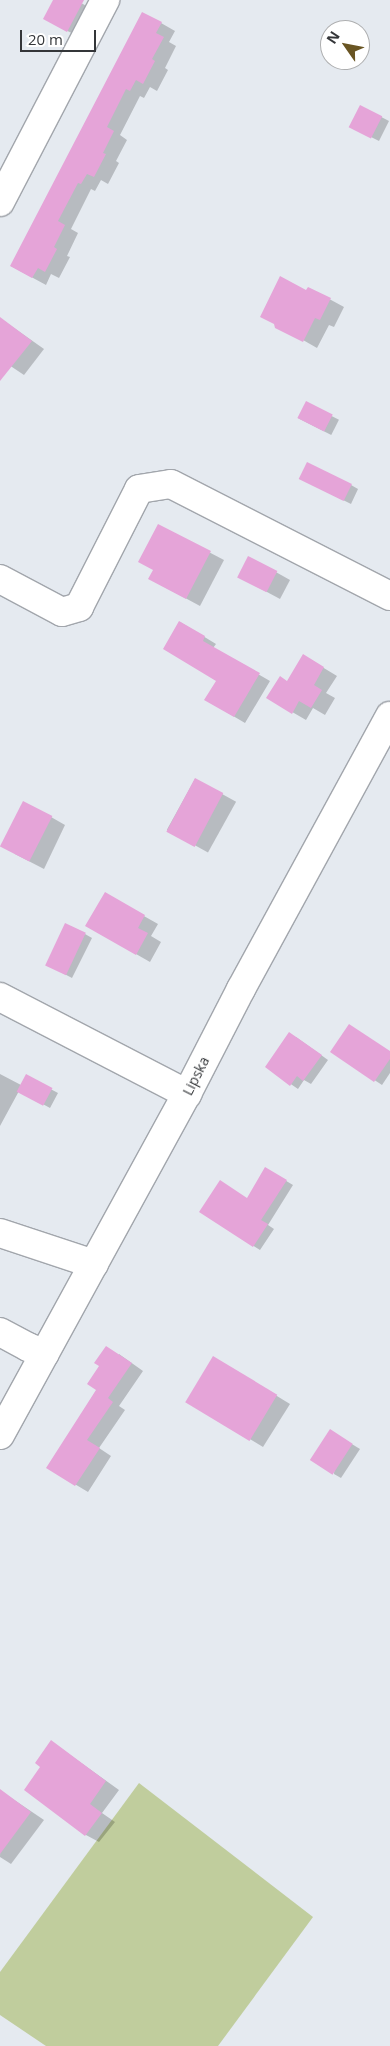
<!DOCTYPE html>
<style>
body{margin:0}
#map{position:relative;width:390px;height:2046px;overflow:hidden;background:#e5eaf0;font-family:"Open Sans",sans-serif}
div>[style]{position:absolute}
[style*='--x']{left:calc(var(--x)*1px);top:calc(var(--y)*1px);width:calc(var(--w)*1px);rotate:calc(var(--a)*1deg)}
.green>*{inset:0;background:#c0cd9d}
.shadow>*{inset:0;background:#0003;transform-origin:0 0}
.building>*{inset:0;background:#e5a4d8;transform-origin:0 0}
.roads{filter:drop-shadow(1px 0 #a2a6ac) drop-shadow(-1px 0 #a2a6ac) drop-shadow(0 1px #a2a6ac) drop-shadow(0 -1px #a2a6ac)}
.minor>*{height:28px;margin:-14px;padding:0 14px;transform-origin:14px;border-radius:14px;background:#fff}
span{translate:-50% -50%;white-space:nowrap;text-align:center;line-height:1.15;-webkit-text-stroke:4px #fff;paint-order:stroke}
.street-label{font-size:14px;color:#343639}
.north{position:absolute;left:320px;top:20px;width:50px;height:50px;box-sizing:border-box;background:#fff;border:1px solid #aeafb0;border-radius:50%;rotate:303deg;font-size:14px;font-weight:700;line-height:20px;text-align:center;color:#343639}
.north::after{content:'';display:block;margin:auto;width:18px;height:22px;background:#695523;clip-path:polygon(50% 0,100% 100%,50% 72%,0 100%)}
.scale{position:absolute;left:20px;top:30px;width:76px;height:22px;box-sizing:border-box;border:2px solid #343639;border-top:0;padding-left:6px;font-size:15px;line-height:18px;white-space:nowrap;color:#343639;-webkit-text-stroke:4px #fff;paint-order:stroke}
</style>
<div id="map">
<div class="green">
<i style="clip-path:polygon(139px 1783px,313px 1917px,218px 2046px,46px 2046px,0 2015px,0 1972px)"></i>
</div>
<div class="shadow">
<i style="clip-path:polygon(54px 0,76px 0,95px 11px,81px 38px,58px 26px)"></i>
<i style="clip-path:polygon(161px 23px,175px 31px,169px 42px,176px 46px,165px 68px,168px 70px,157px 91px,150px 87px,144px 98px,140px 96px,120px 135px,127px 140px,116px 161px,119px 163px,108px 184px,101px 180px,95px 191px,91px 189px,71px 229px,78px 233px,67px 256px,70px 257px,59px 278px,51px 274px,46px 285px,11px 266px)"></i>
<i style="clip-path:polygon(360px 106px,389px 121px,379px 141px,357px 130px)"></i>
<i style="clip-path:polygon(309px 288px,344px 307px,334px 327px,329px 325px,317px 348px,275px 324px)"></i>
<i style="clip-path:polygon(0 318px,44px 349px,24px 375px,0 359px)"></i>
<i style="left:306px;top:403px;width:37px;height:17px;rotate:27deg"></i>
<i style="clip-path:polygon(307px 482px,351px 485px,358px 489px,351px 504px)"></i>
<i style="clip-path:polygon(159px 526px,224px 560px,200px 606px,163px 586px,154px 570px)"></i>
<i style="clip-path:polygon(249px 557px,290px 580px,280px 599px,252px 584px)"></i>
<i style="clip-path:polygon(180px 622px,216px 644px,213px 648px,270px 681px,245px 723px,206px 700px,218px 680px)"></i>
<i style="clip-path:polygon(304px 656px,337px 676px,326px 693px,335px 698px,325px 715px,313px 708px,306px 720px,268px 698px,288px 682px)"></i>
<i style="left:195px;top:779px;width:47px;height:58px;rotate:29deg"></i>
<i style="clip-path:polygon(51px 817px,65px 825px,44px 869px,15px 854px)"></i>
<i style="clip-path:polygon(105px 894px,158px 924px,151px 936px,161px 942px,150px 962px,87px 926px)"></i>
<i style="clip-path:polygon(85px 934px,92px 938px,72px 978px,53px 968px)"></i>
<i style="clip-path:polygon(296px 1037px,328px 1060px,311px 1084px,304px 1080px,298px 1089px,266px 1067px)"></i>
<i style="clip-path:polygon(332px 1052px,390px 1052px,390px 1073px,382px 1085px)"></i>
<i style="clip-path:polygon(0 1074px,21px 1085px,26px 1076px,58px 1093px,50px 1108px,19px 1091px,0 1126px)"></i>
<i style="clip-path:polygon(266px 1169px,293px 1185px,268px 1225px,274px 1229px,260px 1250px,201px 1212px,248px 1199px)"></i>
<i style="clip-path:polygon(119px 1354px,143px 1371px,119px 1406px,125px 1410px,99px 1448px,111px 1456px,88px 1492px,48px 1468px)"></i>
<i style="clip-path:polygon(226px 1365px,290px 1404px,263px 1447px,187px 1401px)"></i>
<i style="clip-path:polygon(337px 1435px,360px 1449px,341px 1478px,334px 1474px)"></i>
<i style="clip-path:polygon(52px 1742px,119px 1790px,102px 1813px,115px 1822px,99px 1842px,86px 1835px,42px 1767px)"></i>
<i style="clip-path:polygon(1px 1791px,44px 1820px,11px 1864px,0 1857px)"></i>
</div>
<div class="building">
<i style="clip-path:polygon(53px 0,84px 0,67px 32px,43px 19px)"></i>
<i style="clip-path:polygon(142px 12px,162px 22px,156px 33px,164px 37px,152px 59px,155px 61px,143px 84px,136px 80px,130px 91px,126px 89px,107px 127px,114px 131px,103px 153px,106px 154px,94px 177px,87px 174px,81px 184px,78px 183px,58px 221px,65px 225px,54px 247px,57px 249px,45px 272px,38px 268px,32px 278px,10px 266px)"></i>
<i style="left:360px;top:105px;width:25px;height:25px;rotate:27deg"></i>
<i style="clip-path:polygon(280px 276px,306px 290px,308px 287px,331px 298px,320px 320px,315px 318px,303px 342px,275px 328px,274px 324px,260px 317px)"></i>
<i style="clip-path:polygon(0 317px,32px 341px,0 381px)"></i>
<i style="left:306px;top:401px;width:30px;height:19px;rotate:27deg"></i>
<i style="left:307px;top:462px;width:50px;height:19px;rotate:26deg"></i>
<i style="clip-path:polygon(158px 524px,211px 551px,186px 599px,148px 579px,153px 570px,138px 562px)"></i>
<i style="left:248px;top:556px;width:33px;height:24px;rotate:27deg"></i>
<i style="clip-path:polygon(179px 621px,205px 636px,203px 641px,260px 673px,234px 717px,204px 700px,216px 681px,163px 649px)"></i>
<i style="clip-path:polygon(303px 654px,324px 667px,314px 685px,322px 690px,311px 708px,299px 701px,292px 714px,266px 698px,280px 676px,287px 681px)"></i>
<i style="left:195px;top:778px;width:32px;height:61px;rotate:28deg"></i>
<i style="left:23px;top:801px;width:33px;height:51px;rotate:27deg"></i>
<i style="clip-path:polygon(105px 892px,145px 915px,138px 928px,148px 933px,136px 955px,85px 926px)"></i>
<i style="left:65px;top:923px;width:23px;height:47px;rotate:25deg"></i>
<i style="clip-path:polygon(349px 1024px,390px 1051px,390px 1059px,374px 1082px,330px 1052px)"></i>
<i style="clip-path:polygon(289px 1032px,322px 1055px,303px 1081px,297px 1076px,290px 1086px,265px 1067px)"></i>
<i style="left:26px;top:1074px;width:30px;height:20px;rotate:28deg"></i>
<i style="clip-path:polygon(265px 1167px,287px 1180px,261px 1220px,268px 1224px,253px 1247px,199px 1212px,220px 1180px,247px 1198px)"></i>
<i style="clip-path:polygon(106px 1346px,132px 1363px,108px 1398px,113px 1402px,87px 1440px,100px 1448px,75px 1486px,46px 1468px,96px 1390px,87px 1384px,99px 1366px,94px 1363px)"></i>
<i style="left:213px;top:1356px;width:75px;height:54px;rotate:31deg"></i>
<i style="left:330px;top:1429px;width:27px;height:37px;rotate:33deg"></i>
<i style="clip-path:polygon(51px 1740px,106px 1781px,90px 1804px,102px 1813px,85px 1836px,24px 1790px,40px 1767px,35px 1763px)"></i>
<i style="clip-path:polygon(0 1789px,31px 1812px,0 1854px)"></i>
</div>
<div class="roads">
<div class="minor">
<i style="--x:0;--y:202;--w:228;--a:-62.5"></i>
<i style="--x:0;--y:579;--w:70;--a:28"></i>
<i style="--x:62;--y:612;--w:18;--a:-16"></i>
<i style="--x:79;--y:607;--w:132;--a:-63"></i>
<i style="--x:139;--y:489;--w:32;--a:-9"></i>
<i style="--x:171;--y:484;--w:246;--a:27.1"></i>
<i style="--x:0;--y:997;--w:211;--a:27.4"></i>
<i style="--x:0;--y:1233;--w:99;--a:18.3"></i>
<i style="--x:0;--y:1332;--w:32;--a:28"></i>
<i style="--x:28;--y:1347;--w:18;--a:22"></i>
<i style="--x:0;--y:1435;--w:389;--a:-61.3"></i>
<i style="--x:187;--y:1094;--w:118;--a:-62.8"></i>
<i style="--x:241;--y:989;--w:311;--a:-61.4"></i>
</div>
</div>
<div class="street-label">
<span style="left:196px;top:1076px;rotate:-63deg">Lipska</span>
</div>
<div class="north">N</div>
<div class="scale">20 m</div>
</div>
